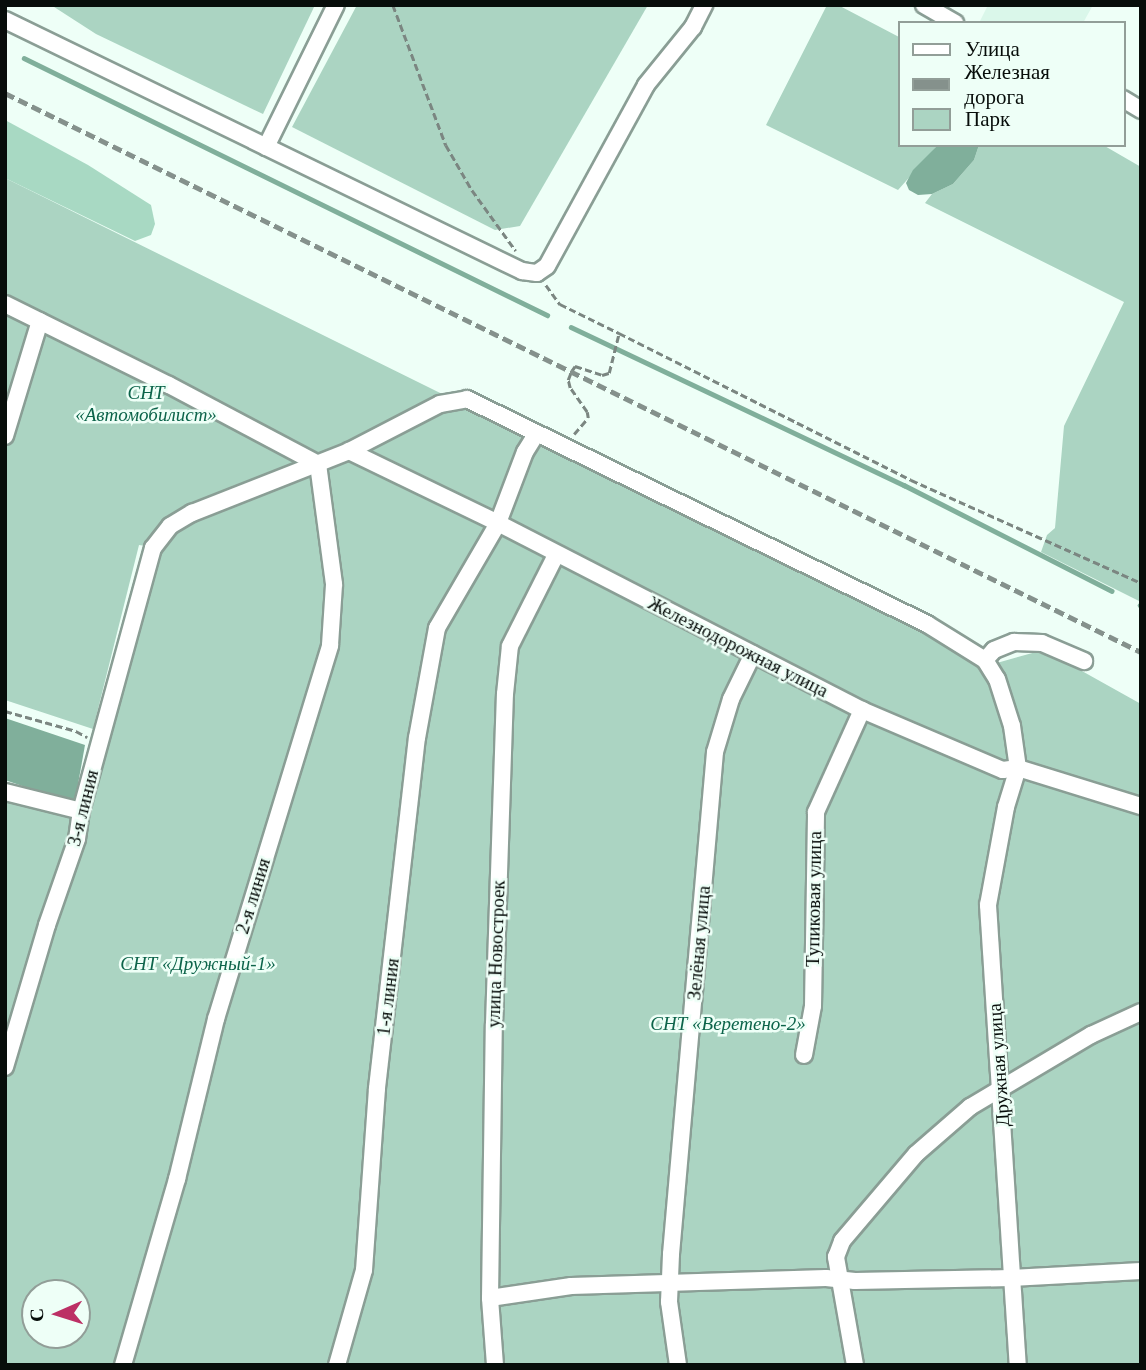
<!DOCTYPE html>
<meta charset="utf-8">
<style>
body{margin:0}
#map{position:relative;width:1146px;height:1370px;overflow:hidden;background:#eefff7;font-family:"Times New Roman",serif}
div>[style]{position:absolute}
[style*='--x']{left:calc(var(--x)*1px);top:calc(var(--y)*1px);width:calc(var(--w)*1px);rotate:calc(var(--a)*1deg)}
.built>*{inset:0;background:#daf7ea}
.green>*{inset:0;background:#abd4c2}
.forest>*{inset:0;background:#a8d9c3}
.water>*{inset:0;background:#80af9b}
.stream>*{height:4.5px;margin:-2.25px;padding:0 2.25px;transform-origin:2.25px;border-radius:2.25px;background:#80af9b}
.path>*{height:2.5px;margin-top:-1.25px;transform-origin:0;background:repeating-linear-gradient(90deg,#7b8681 0 7px,transparent 0 10.5px)}
.roads{filter:drop-shadow(2px 0 #8a9e95) drop-shadow(-2px 0 #8a9e95) drop-shadow(0 2px #8a9e95) drop-shadow(0 -2px #8a9e95)}
.minor>*{height:16px;margin:-8px;padding:0 8px;transform-origin:8px;border-radius:8px;background:#fff}
.rail>*{height:4.5px;margin-top:-2.25px;transform-origin:0;background:repeating-linear-gradient(90deg,#85918c 0 10px,transparent 0 15px)}
span{translate:-50% -50%;white-space:nowrap;text-align:center;line-height:1.15;-webkit-text-stroke:5px #eefff7;paint-order:stroke}
.park-label{font-size:19px;color:#0c644a;font-style:italic}
.street-label{font-size:19px;color:#070d0a}
.frame{position:absolute;inset:0;border:7px solid #070d0a;pointer-events:none}
.legend{position:absolute;left:898px;top:21px;width:228px;height:126px;box-sizing:border-box;background:#eefff7;border:2px solid #929e98;margin:0;padding:9px 12px;list-style:none;font-size:21px;color:#070d0a}
.legend li{display:flex;align-items:center;gap:14px;height:35px}
.legend b{width:35px;border:2px solid #929e98}
.north{position:absolute;left:21px;top:1279px;width:70px;height:70px;box-sizing:border-box;background:#eefff7;border:2px solid #929e98;border-radius:50%;rotate:267deg;font-size:19px;font-weight:700;line-height:28px;text-align:center;color:#070d0a}
.north::after{content:'';display:block;margin:auto;width:24px;height:32px;background:#bc3065;clip-path:polygon(50% 0,100% 100%,50% 72%,0 100%)}
</style>
<div id="map">
<div class="built">
<i style="clip-path:polygon(988px 5px,1093px 5px,1083px 23px,979px 23px)"></i>
</div>
<div class="green">
<i style="clip-path:polygon(51px 5px,315px 5px,263px 114px,96px 34px)"></i>
<i style="clip-path:polygon(357px 5px,648px 5px,520px 226px,495px 230px,292px 127px)"></i>
<i style="clip-path:polygon(827px 5px,838px 5px,899px 37px,899px 145px,938px 145px,898px 190px,766px 125px)"></i>
<i style="clip-path:polygon(979px 145px,1103px 145px,1141px 167px,1141px 602px,1041px 552px,1047px 535px,1055px 528px,1064px 426px,1124px 302px,925px 203px,932px 194px,953px 184px,974px 160px)"></i>
<i style="clip-path:polygon(evenodd,5px 178px,932px 636px,979px 668px,1036px 652px,1064px 661px,1141px 704px,1141px 1365px,5px 1365px,5px 792px,80px 811px,153px 547px,139px 545px,93px 729px,5px 700px,5px 178px,35px 1293px,77px 1293px,77px 1335px,35px 1335px,35px 1293px)"></i>
</div>
<div class="forest">
<i style="clip-path:polygon(5px 120px,88px 165px,151px 205px,155px 224px,151px 235px,135px 241px,5px 178px)"></i>
</div>
<div class="water">
<i style="clip-path:polygon(938px 145px,979px 145px,974px 160px,953px 184px,932px 194px,918px 195px,909px 190px,906px 183px,913px 170px)"></i>
<i style="clip-path:polygon(5px 718px,85px 745px,75px 801px,66px 801px,5px 780px)"></i>
</div>
<div class="stream">
<i style="--x:24;--y:58;--w:583;--a:26.17"></i>
<i style="--x:571;--y:327;--w:369;--a:25.4"></i>
<i style="--x:904;--y:485;--w:233;--a:27"></i>
<i style="--x:1140;--y:605;--w:1;--a:45"></i>
</div>
<div class="path">
<i style="--x:393;--y:5;--w:150;--a:69.3"></i>
<i style="--x:446;--y:145;--w:52;--a:60"></i>
<i style="--x:472;--y:190;--w:75;--a:54.2"></i>
<i style="--x:546;--y:285;--w:24;--a:54"></i>
<i style="--x:560;--y:304;--w:66;--a:26.2"></i>
<i style="--x:574;--y:434;--w:21;--a:-49"></i>
<i style="--x:588;--y:418;--w:6;--a:-99"></i>
<i style="--x:587;--y:412;--w:29;--a:-125"></i>
<i style="--x:570;--y:388;--w:8;--a:-104"></i>
<i style="--x:568;--y:380;--w:9;--a:-69"></i>
<i style="--x:571;--y:372;--w:7;--a:-56"></i>
<i style="--x:575;--y:366;--w:28;--a:18"></i>
<i style="--x:602;--y:375;--w:7;--a:-16"></i>
<i style="--x:609;--y:373;--w:41;--a:-76"></i>
<i style="--x:619;--y:333;--w:327;--a:26.7"></i>
<i style="--x:911;--y:480;--w:252;--a:24.1"></i>
<i style="--x:5;--y:711;--w:74;--a:15.7"></i>
<i style="--x:76;--y:731;--w:13;--a:29"></i>
</div>
<div class="roads">
<div class="minor">
<i style="--x:924;--y:5;--w:36;--a:30"></i>
<i style="--x:5;--y:20;--w:575;--a:25.9"></i>
<i style="--x:522;--y:271;--w:15;--a:8"></i>
<i style="--x:537;--y:273;--w:12;--a:-35"></i>
<i style="--x:547;--y:266;--w:206;--a:-61.3"></i>
<i style="--x:646;--y:85;--w:75;--a:-51"></i>
<i style="--x:693;--y:27;--w:25;--a:-63"></i>
<i style="--x:1123;--y:99;--w:21;--a:31"></i>
<i style="--x:266;--y:147;--w:158;--a:-63.8"></i>
<i style="--x:5;--y:304;--w:183;--a:26.3"></i>
<i style="--x:169;--y:385;--w:169;--a:27.9"></i>
<i style="--x:5;--y:436;--w:120;--a:-73.1"></i>
<i style="--x:349;--y:451;--w:165;--a:25.8"></i>
<i style="--x:498;--y:523;--w:409;--a:27.2"></i>
<i style="--x:862;--y:710;--w:153;--a:23.1"></i>
<i style="--x:1003;--y:770;--w:15;--a:-8"></i>
<i style="--x:1018;--y:768;--w:129;--a:17.2"></i>
<i style="--x:985;--y:660;--w:13;--a:-48"></i>
<i style="--x:994;--y:650;--w:22;--a:-22"></i>
<i style="--x:1014;--y:642;--w:28;--a:2"></i>
<i style="--x:1042;--y:643;--w:46;--a:23.2"></i>
<i style="--x:5;--y:792;--w:78;--a:14"></i>
<i style="--x:804;--y:1055;--w:50;--a:-79.6"></i>
<i style="--x:813;--y:1006;--w:194;--a:-89.1"></i>
<i style="--x:816;--y:812;--w:112;--a:-65.7"></i>
<i style="--x:5;--y:1067;--w:148;--a:-73.5"></i>
<i style="--x:47;--y:925;--w:91;--a:-70.8"></i>
<i style="--x:77;--y:839;--w:28;--a:-82"></i>
<i style="--x:81;--y:811;--w:273;--a:-74.7"></i>
<i style="--x:153;--y:548;--w:28;--a:-52"></i>
<i style="--x:170;--y:526;--w:26;--a:-31"></i>
<i style="--x:192;--y:513;--w:169;--a:-21.5"></i>
<i style="--x:349;--y:451;--w:102;--a:-27.3"></i>
<i style="--x:440;--y:404;--w:27;--a:-10"></i>
<i style="--x:467;--y:399;--w:512;--a:26.06"></i>
<i style="--x:927;--y:624;--w:68;--a:31.8"></i>
<i style="--x:985;--y:660;--w:22;--a:58"></i>
<i style="--x:997;--y:679;--w:49;--a:72.3"></i>
<i style="--x:1012;--y:726;--w:42;--a:81.9"></i>
<i style="--x:1018;--y:768;--w:41;--a:107.1"></i>
<i style="--x:1006;--y:807;--w:100;--a:100.4"></i>
<i style="--x:988;--y:905;--w:461;--a:86.3"></i>
<i style="--x:490;--y:1298;--w:82;--a:-8.4"></i>
<i style="--x:571;--y:1286;--w:255;--a:-1.8"></i>
<i style="--x:826;--y:1278;--w:29;--a:6"></i>
<i style="--x:855;--y:1281;--w:156;--a:-1.1"></i>
<i style="--x:1011;--y:1278;--w:130;--a:-3.1"></i>
<i style="--x:123;--y:1365;--w:194;--a:-73.8"></i>
<i style="--x:177;--y:1179;--w:165;--a:-76.3"></i>
<i style="--x:216;--y:1019;--w:391;--a:-73"></i>
<i style="--x:330;--y:645;--w:61;--a:-86.2"></i>
<i style="--x:334;--y:584;--w:121;--a:-97.6"></i>
<i style="--x:337;--y:1365;--w:99;--a:-74.1"></i>
<i style="--x:364;--y:1270;--w:182;--a:-85.9"></i>
<i style="--x:377;--y:1088;--w:352;--a:-83.5"></i>
<i style="--x:417;--y:738;--w:112;--a:-79.7"></i>
<i style="--x:437;--y:628;--w:121;--a:-59.8"></i>
<i style="--x:498;--y:523;--w:76;--a:-69.2"></i>
<i style="--x:525;--y:452;--w:22;--a:-58"></i>
<i style="--x:495;--y:1365;--w:67;--a:-94.3"></i>
<i style="--x:490;--y:1298;--w:274;--a:-89.2"></i>
<i style="--x:494;--y:1024;--w:330;--a:-88.1"></i>
<i style="--x:505;--y:694;--w:48;--a:-84.1"></i>
<i style="--x:510;--y:646;--w:102;--a:-63.2"></i>
<i style="--x:678;--y:1365;--w:64;--a:-98.1"></i>
<i style="--x:669;--y:1302;--w:48;--a:-87.6"></i>
<i style="--x:671;--y:1254;--w:504;--a:-84.99"></i>
<i style="--x:715;--y:752;--w:55;--a:-73.2"></i>
<i style="--x:731;--y:699;--w:50;--a:-63.9"></i>
<i style="--x:855;--y:1365;--w:110;--a:-100"></i>
<i style="--x:836;--y:1257;--w:17;--a:-69"></i>
<i style="--x:842;--y:1241;--w:114;--a:-49.6"></i>
<i style="--x:916;--y:1154;--w:72;--a:-41"></i>
<i style="--x:970;--y:1107;--w:141;--a:-30.8"></i>
<i style="--x:1091;--y:1035;--w:55;--a:-24.7"></i>
</div>
</div>
<div class="rail">
<i style="--x:5;--y:93;--w:1266;--a:26.2"></i>
</div>
<div class="park-label">
<span style="left:146px;top:404px">СНТ<br>«Автомобилист»</span>
<span style="left:198px;top:964px">СНТ «Дружный-1»</span>
<span style="left:728px;top:1024px">СНТ «Веретено-2»</span>
</div>
<div class="street-label">
<span style="left:738px;top:647px;rotate:27deg">Железнодорожная улица</span>
<span style="left:83px;top:808px;rotate:-76deg">3-я линия</span>
<span style="left:253px;top:896px;rotate:-73deg">2-я линия</span>
<span style="left:814px;top:899px;rotate:-89deg">Тупиковая улица</span>
<span style="left:699px;top:943px;rotate:-85deg">Зелёная улица</span>
<span style="left:496px;top:954px;rotate:-88deg">улица Новостроек</span>
<span style="left:388px;top:997px;rotate:-83deg">1-я линия</span>
<span style="left:999px;top:1065px;rotate:-94deg">Дружная улица</span>
</div>
<div class="frame"></div>
<ul class="legend">
<li><b style="height:9px;background:#fff"></b>Улица</li>
<li><b style="height:9px;background:#85918c"></b>Железная дорога</li>
<li><b style="height:19px;background:#abd4c2"></b>Парк</li>
</ul>
<div class="north">С</div>
</div>
